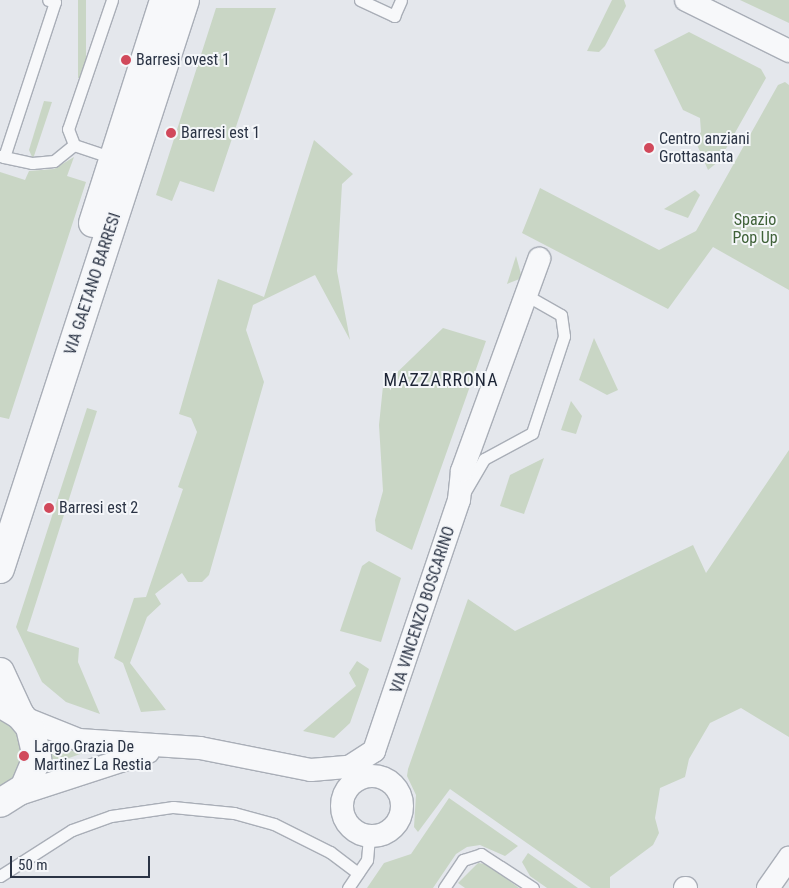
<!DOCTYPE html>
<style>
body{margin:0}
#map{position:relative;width:789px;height:888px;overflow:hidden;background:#e4e7ec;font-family:"Roboto Condensed",sans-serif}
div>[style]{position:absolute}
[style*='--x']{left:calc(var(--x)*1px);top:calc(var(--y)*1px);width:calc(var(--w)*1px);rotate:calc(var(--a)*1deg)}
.green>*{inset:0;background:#c9d6c5;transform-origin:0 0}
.roads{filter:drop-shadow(1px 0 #a9aeb7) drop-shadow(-1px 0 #a9aeb7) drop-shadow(0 1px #a9aeb7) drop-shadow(0 -1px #a9aeb7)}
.service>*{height:11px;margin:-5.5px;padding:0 5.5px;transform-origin:5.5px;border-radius:5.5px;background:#f7f8fa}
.minor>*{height:22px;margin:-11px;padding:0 11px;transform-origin:11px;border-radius:11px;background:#f7f8fa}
.minor>.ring{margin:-11px;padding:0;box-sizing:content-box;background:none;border:22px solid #f7f8fa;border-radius:50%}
.tertiary>*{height:28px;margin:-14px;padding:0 14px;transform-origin:14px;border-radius:14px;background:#f7f8fa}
.dots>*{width:14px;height:14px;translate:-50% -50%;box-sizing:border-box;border:2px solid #f4f6f9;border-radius:50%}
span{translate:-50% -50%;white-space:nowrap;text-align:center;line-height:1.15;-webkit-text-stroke:4px #f4f6f9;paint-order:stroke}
.poi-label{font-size:16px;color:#2b3445}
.left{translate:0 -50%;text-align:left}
.park-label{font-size:16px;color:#3f6138}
.street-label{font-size:16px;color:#2b3445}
.neighbourhood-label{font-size:18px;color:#1d2536;letter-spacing:1px}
.scale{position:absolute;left:10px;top:856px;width:140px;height:22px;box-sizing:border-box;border:2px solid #2b3445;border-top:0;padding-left:6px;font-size:15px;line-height:18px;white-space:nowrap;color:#2b3445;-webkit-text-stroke:4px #f4f6f9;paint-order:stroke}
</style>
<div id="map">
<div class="green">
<i style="left:78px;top:0;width:8px;height:78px"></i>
<i style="clip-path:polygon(612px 0,624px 0,626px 6px,605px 46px,599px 52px,587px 51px)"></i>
<i style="clip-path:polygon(740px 0,789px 0,789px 23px)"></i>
<i style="clip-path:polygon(216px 8px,276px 8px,214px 192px,180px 181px,172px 201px,156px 195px)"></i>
<i style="clip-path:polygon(689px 32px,761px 69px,766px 78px,719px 161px,708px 170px,695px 140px,701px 132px,700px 118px,683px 110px,654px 50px)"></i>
<i style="clip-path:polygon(785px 82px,789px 85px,789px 290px,713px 247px,668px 309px,522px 233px,540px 188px,659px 250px,696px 231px,778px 85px)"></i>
<i style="clip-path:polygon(44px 101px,52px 102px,33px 159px,29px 150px)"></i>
<i style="clip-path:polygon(314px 140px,353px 174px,342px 184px,337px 271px,350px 340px,315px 275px,253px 305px,246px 330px,264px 382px,209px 575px,202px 582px,188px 582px,182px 573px,155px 594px,161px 604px,147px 617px,130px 663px,166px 710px,141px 712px,123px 663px,114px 658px,134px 598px,146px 597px,183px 489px,178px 487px,197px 432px,191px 418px,179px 414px,218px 279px,264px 297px)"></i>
<i style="clip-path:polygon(74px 157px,67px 176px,86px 182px,9px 419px,0 417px,0 172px,25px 180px,29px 171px,54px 169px)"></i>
<i style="clip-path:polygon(695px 190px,700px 195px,688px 218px,664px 209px)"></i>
<i style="clip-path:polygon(516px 256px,522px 278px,507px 284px)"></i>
<i style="clip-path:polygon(443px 328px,486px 341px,412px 550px,376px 531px,375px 520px,383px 491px,379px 425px,383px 386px)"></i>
<i style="clip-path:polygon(594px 338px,618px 390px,607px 395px,579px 380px)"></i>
<i style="clip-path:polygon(571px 401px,582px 416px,576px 434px,561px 430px)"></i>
<i style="clip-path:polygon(87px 408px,97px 411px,27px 631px,79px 648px,78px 662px,100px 714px,66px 702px,42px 682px,16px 627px)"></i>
<i style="clip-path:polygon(789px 450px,789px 737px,741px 708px,710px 723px,689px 759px,685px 777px,660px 788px,655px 818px,659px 833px,653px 845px,610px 877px,610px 888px,591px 888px,450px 789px,418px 832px,414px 827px,416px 795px,407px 776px,408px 769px,468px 599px,515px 631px,693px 545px,706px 573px)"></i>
<i style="clip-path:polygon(544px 458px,524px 514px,500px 506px,510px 475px)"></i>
<i style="clip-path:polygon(369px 561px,401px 578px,381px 642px,340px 631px,362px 566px)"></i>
<i style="clip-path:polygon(357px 661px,369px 669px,350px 723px,334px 738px,303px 731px,356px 686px,349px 673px)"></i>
<i style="clip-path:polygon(0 719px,16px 731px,24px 755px,15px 779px,0 790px)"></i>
<i style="clip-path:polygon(46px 738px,68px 750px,83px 753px,47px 766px)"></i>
<i style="clip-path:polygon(449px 798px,518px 846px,505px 856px,480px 845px,467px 847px,456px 854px,433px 888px,367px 888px,384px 863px,411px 854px)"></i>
<i style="clip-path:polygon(528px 853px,578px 888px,547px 888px,530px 876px,522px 862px)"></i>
<i style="clip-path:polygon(478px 863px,487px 864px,519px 888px,465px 888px,458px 883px)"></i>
</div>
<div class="roads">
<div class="service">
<i style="--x:112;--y:0;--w:136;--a:108.8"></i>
<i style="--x:68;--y:129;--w:17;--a:69"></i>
<i style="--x:74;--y:145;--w:41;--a:18.4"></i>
<i style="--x:360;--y:0;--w:38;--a:25"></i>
<i style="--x:394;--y:16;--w:17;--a:-66"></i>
<i style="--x:0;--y:156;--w:4;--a:14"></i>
<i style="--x:4;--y:157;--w:163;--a:-71.8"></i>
<i style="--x:55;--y:2;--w:7;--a:-164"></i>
<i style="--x:4;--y:157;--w:29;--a:12"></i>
<i style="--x:32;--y:163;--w:22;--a:-5"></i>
<i style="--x:54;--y:161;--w:26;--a:-39"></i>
<i style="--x:463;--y:495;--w:42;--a:-59.7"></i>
<i style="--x:484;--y:459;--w:55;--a:-28.4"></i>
<i style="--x:532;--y:433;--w:102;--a:-71.7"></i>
<i style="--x:564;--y:336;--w:21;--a:-98"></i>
<i style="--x:561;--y:315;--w:40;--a:-150.3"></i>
<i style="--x:0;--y:876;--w:85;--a:-32.6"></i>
<i style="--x:72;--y:830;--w:41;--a:-19.7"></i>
<i style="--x:111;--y:816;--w:63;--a:-8.3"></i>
<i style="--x:173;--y:807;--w:61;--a:5.6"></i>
<i style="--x:234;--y:813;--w:41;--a:15.4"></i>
<i style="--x:274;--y:824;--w:63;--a:26.6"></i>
<i style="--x:330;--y:852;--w:35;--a:37"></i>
<i style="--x:348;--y:888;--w:34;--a:-56"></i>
<i style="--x:367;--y:860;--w:24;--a:-85"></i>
<i style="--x:444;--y:888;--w:34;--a:-56"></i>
<i style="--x:463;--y:860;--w:19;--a:-18"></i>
<i style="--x:481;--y:854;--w:62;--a:33.2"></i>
</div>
<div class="minor">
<i style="--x:686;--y:0;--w:115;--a:26.3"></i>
<i style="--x:24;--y:718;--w:59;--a:21.8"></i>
<i style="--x:79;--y:740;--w:121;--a:3.8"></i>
<i style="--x:200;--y:748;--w:113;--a:11.2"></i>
<i style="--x:311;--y:770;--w:38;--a:-5"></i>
<i style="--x:349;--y:767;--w:30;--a:-33"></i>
<i style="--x:374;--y:751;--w:265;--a:-71.3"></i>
<i style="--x:459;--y:500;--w:29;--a:-84"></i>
<i style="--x:462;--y:471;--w:226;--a:-70"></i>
<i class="ring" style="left:342px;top:776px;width:38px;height:38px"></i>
<i style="--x:16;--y:795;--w:139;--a:-18"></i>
<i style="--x:685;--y:888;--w:1;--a:0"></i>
<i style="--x:768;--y:888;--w:37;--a:-55"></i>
</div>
<div class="tertiary">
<i style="--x:93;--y:223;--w:234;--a:-72.3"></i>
<i style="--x:0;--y:569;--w:598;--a:-71.99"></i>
<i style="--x:0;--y:672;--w:47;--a:65.1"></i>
<i style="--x:0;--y:703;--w:23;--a:31"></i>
<i style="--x:20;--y:715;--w:16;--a:50"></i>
<i style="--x:30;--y:727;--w:32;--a:77"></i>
<i style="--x:37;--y:758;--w:33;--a:113"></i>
<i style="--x:24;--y:788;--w:28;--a:148"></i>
</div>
</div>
<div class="dots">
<i style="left:126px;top:60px;background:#d1495b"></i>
<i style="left:171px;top:133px;background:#d1495b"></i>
<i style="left:649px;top:148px;background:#d1495b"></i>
<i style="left:49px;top:508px;background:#d1495b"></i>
<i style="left:24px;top:756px;background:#d1495b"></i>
</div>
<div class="poi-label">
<span class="left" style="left:136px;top:60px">Barresi ovest 1</span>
<span class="left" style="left:181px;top:133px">Barresi est 1</span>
<span class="left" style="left:659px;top:148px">Centro anziani<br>Grottasanta</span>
<span class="left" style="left:59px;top:508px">Barresi est 2</span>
<span class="left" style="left:34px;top:756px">Largo Grazia De<br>Martinez La Restia</span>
</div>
<div class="park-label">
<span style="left:755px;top:229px">Spazio<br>Pop Up</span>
</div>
<div class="street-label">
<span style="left:93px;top:284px;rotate:-72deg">VIA GAETANO BARRESI</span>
<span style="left:423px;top:610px;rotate:-72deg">VIA VINCENZO BOSCARINO</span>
</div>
<div class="neighbourhood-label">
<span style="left:441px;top:380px">MAZZARRONA</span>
</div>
<div class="scale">50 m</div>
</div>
